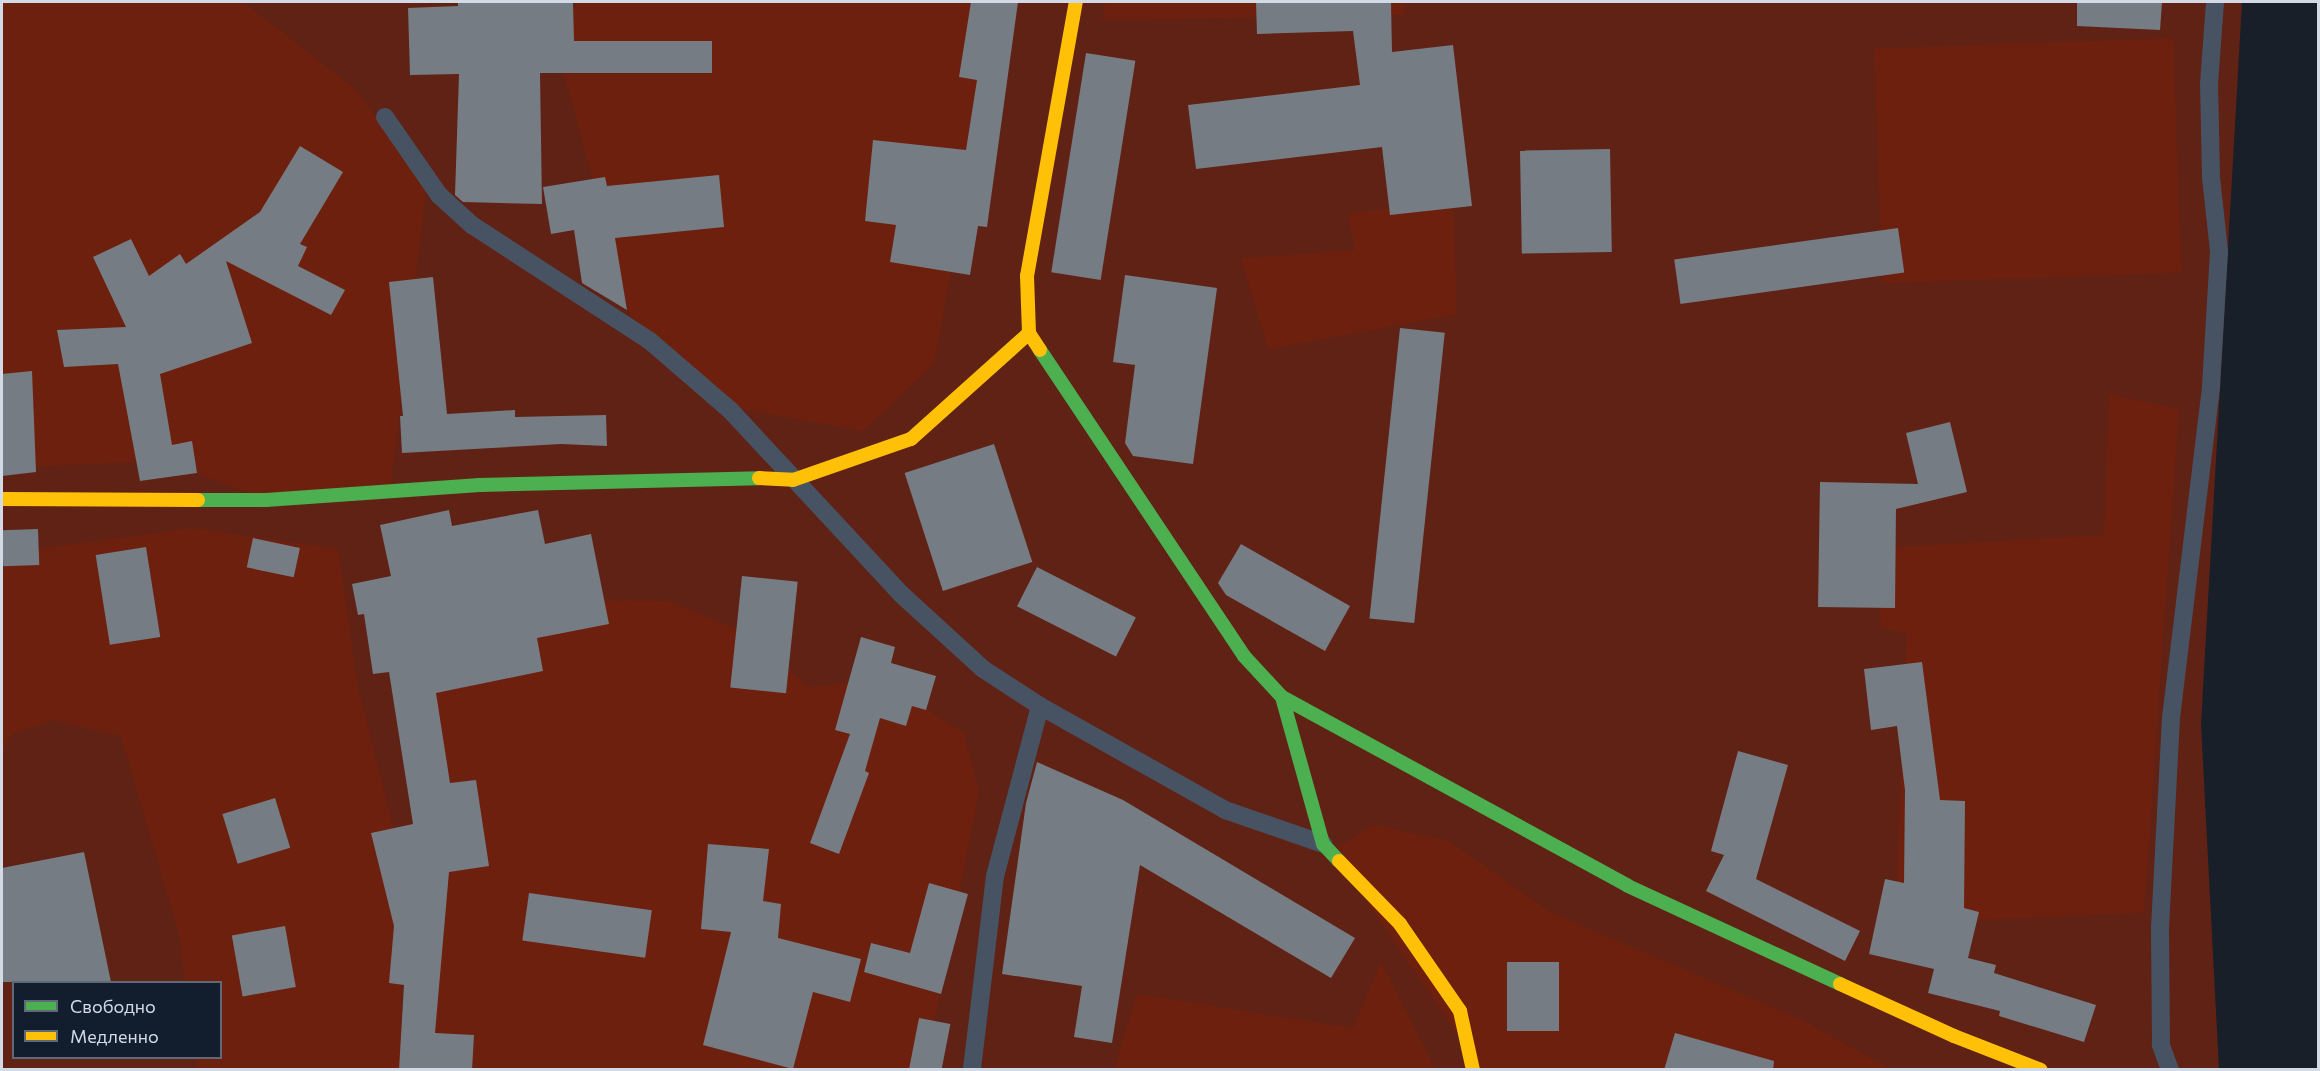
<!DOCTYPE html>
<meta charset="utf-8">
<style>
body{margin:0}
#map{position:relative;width:2320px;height:1071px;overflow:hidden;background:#181f28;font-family:Commissioner,sans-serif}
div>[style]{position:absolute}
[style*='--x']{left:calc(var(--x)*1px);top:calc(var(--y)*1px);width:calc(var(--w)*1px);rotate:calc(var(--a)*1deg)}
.green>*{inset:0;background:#5f2215}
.forest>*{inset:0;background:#6e200e;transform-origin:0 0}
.building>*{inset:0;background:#767c84;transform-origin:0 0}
.lane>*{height:18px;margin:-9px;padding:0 9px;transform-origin:9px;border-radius:9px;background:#475362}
.fast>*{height:14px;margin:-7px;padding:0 7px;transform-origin:7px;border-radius:7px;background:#4caf50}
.slow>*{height:14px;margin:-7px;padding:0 7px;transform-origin:7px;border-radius:7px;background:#ffc107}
span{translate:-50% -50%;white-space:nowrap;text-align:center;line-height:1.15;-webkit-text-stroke:6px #121e2e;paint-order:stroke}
.frame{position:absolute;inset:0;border:3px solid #d2dae5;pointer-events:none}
.legend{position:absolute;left:12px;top:981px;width:210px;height:78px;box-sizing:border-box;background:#121e2e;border:2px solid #5f6977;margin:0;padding:8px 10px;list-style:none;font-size:18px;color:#d2dae5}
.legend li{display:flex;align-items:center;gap:12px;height:30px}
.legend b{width:30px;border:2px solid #5f6977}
</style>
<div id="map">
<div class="green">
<i style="clip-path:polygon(evenodd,2px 2px,2242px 2px,2201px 724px,2219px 1069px,2px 1070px,2px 2px,14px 982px,220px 982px,220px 1058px,14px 1058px,14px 982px)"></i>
</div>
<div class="forest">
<i style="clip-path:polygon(2px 2px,243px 2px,354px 88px,427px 183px,390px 492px,266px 500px,164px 461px,2px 468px)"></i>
<i style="clip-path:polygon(577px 2px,999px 2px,934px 364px,863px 431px,736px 408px,633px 325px,557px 49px)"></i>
<i style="clip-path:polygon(1105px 2px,1404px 2px,1404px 15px,1102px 20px)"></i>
<i style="left:2173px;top:38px;width:235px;height:299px;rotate:88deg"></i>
<i style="clip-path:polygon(1453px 198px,1457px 314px,1268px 349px,1241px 258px,1355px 250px,1348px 214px)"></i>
<i style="clip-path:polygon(2109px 394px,2179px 409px,2144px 913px,1895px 923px,1907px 634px,1881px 627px,1875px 548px,2104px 535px)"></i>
<i style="clip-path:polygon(192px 528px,338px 549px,358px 687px,402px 863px,401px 1069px,197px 1069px,196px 1058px,220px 1058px,220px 982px,185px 982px,179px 934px,121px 736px,53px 720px,12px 734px,2px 753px,2px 554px)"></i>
<i style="clip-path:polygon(567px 600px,669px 601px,755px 637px,808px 687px,878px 680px,963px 732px,979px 791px,925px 1069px,428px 1069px,426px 678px)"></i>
<i style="clip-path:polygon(1374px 825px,1449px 841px,1550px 912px,1800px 1019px,1891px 1069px,1482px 1069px,1332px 851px)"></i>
<i style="clip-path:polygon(1381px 962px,1435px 1069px,1114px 1069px,1137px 994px,1353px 1028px)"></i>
</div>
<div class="building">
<i style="clip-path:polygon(458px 2px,573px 2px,574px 41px,712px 41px,712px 73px,540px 73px,542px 204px,463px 202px,455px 195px,459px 74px,410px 75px,408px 8px,458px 6px)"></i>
<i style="clip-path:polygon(971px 2px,1018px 2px,987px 227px,978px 226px,970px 275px,890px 262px,896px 225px,865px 221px,873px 140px,966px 150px,977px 80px,959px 77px)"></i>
<i style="clip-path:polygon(1256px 2px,1391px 2px,1392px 52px,1453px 45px,1472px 206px,1390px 215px,1382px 147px,1196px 169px,1188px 105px,1360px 85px,1353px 31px,1257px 34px)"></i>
<i style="clip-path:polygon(2077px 2px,2162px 2px,2160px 30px,2077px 26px)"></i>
<i style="left:1086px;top:53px;width:50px;height:222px;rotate:9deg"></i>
<i style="clip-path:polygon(300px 146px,343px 172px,300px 244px,307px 247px,298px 266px,345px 290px,331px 315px,226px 261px,252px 343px,160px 374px,172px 445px,192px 441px,197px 473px,140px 481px,118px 364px,64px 367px,57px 330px,126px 327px,93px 257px,131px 239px,149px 276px,180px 254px,186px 264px,260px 212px)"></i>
<i style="left:1610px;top:149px;width:103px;height:90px;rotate:89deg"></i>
<i style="clip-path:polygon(719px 175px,724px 227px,615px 238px,627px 310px,582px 283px,574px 230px,551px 234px,543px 187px,605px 177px,607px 186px)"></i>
<i style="left:1898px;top:228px;width:45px;height:226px;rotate:82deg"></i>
<i style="clip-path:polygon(1125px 275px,1217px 288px,1193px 464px,1133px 456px,1125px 443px,1135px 365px,1113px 362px)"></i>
<i style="clip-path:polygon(433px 277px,447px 414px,515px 410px,515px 417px,606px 415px,607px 446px,561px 444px,402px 453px,400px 416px,403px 416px,389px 282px)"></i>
<i style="left:1400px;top:328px;width:45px;height:292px;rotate:6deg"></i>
<i style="clip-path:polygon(32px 371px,36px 472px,2px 476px,2px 374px)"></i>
<i style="clip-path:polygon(1950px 422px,1967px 492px,1896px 509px,1895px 608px,1818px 607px,1820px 482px,1918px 484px,1906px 433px)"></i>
<i style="left:994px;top:444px;width:124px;height:94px;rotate:72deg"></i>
<i style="clip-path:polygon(449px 510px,452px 526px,538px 510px,545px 544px,591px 534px,609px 624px,537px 638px,543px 671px,436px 693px,450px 783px,476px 780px,489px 866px,449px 872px,435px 1033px,474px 1035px,472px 1070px,399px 1070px,404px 985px,389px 983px,394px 926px,371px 833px,413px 824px,389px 672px,373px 674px,364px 614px,358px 615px,352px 584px,391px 576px,380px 525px)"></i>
<i style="left:38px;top:529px;width:36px;height:36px;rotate:88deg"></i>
<i style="left:253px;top:538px;width:48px;height:30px;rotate:12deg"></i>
<i style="clip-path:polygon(1241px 544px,1350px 606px,1325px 651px,1226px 595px,1218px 583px)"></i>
<i style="left:146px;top:547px;width:91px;height:51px;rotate:81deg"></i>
<i style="left:1037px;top:567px;width:111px;height:44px;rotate:27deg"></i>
<i style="left:742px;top:576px;width:56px;height:112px;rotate:6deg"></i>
<i style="clip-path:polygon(861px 637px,895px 647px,891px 663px,936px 676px,926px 710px,912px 706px,906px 726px,880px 718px,865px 771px,869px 773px,839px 854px,810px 843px,850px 734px,835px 730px)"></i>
<i style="clip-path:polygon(1922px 662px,1940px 800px,1965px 801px,1964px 908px,1979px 912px,1968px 958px,1996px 965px,1994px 973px,2096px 1005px,2084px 1042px,1999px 1016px,2000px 1011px,1928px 993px,1934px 969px,1869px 954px,1885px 879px,1904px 883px,1905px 790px,1897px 726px,1871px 730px,1864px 669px)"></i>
<i style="clip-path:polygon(1738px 751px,1788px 765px,1756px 879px,1860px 931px,1845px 961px,1706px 891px,1724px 855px,1711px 851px)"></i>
<i style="clip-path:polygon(1037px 762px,1123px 800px,1355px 938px,1331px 978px,1140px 865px,1112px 1043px,1074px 1037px,1082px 986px,1002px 974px,1026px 803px)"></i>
<i style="left:275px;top:798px;width:52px;height:55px;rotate:73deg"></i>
<i style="clip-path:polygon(708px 844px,769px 849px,763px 901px,781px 904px,778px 938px,861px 959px,850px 1002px,813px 992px,793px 1069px,703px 1045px,731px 932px,701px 929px)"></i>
<i style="clip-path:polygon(84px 852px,111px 982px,2px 982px,2px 868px)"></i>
<i style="clip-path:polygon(929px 883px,968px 894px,941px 994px,864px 972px,871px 943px,910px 953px)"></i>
<i style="left:529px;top:893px;width:124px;height:48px;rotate:8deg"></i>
<i style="left:285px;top:926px;width:62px;height:54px;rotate:80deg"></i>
<i style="left:1507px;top:962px;width:52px;height:69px"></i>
<i style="left:919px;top:1018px;width:32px;height:53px;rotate:11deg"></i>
<i style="clip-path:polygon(1675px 1033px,1774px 1061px,1773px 1070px,1664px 1070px)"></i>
</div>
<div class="lane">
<i style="--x:385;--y:117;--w:95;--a:55.3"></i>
<i style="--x:439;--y:195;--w:45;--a:42.3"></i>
<i style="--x:472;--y:225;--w:212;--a:33.1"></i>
<i style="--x:650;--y:341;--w:107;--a:40.8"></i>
<i style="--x:731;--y:411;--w:250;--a:47.1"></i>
<i style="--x:901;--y:594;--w:111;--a:42.4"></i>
<i style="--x:983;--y:669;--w:68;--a:33"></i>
<i style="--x:1040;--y:706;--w:176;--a:104.8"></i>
<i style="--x:995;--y:876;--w:195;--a:96.8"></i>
<i style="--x:1040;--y:706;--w:212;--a:29.3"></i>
<i style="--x:1225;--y:810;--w:104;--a:19.1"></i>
<i style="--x:2170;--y:1070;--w:27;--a:-110"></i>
<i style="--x:2161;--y:1045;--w:117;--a:-90.5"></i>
<i style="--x:2160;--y:928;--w:210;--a:-87"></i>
<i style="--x:2171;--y:718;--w:334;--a:-83.1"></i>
<i style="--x:2211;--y:386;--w:135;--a:-86.6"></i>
<i style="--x:2219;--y:251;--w:74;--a:-96.2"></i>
<i style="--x:2211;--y:177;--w:93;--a:-91.2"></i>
<i style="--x:2209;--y:84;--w:82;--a:-85.8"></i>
</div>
<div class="fast">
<i style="--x:1040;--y:350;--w:368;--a:56.3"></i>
<i style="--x:1244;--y:656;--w:56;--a:47.2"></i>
<i style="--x:1282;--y:697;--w:153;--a:74.4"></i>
<i style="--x:1323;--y:844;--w:23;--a:47"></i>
<i style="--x:198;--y:500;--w:68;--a:0"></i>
<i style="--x:266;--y:500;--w:214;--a:-4"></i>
<i style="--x:479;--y:485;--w:280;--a:-1.4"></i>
<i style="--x:1282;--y:697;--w:394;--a:28.6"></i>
<i style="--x:1628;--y:886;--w:234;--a:24.8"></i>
</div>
<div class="slow">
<i style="--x:1040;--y:350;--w:20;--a:-123"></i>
<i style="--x:1029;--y:333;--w:57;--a:-92"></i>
<i style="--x:1027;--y:276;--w:278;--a:-79.9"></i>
<i style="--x:759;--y:478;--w:34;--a:3"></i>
<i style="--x:793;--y:480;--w:125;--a:-19.2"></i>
<i style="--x:911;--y:439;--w:159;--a:-41.9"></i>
<i style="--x:2;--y:499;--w:196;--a:0.3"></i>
<i style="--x:1339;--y:861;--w:88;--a:45.9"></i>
<i style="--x:1400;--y:924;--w:106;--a:55.4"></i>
<i style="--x:1460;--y:1011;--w:60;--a:77.6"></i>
<i style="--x:1840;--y:984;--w:125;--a:24.5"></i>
<i style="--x:1954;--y:1036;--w:93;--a:21.3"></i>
</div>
<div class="frame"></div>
<ul class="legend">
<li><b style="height:8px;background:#4caf50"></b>Свободно</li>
<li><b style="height:8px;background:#ffc107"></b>Медленно</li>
</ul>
</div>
